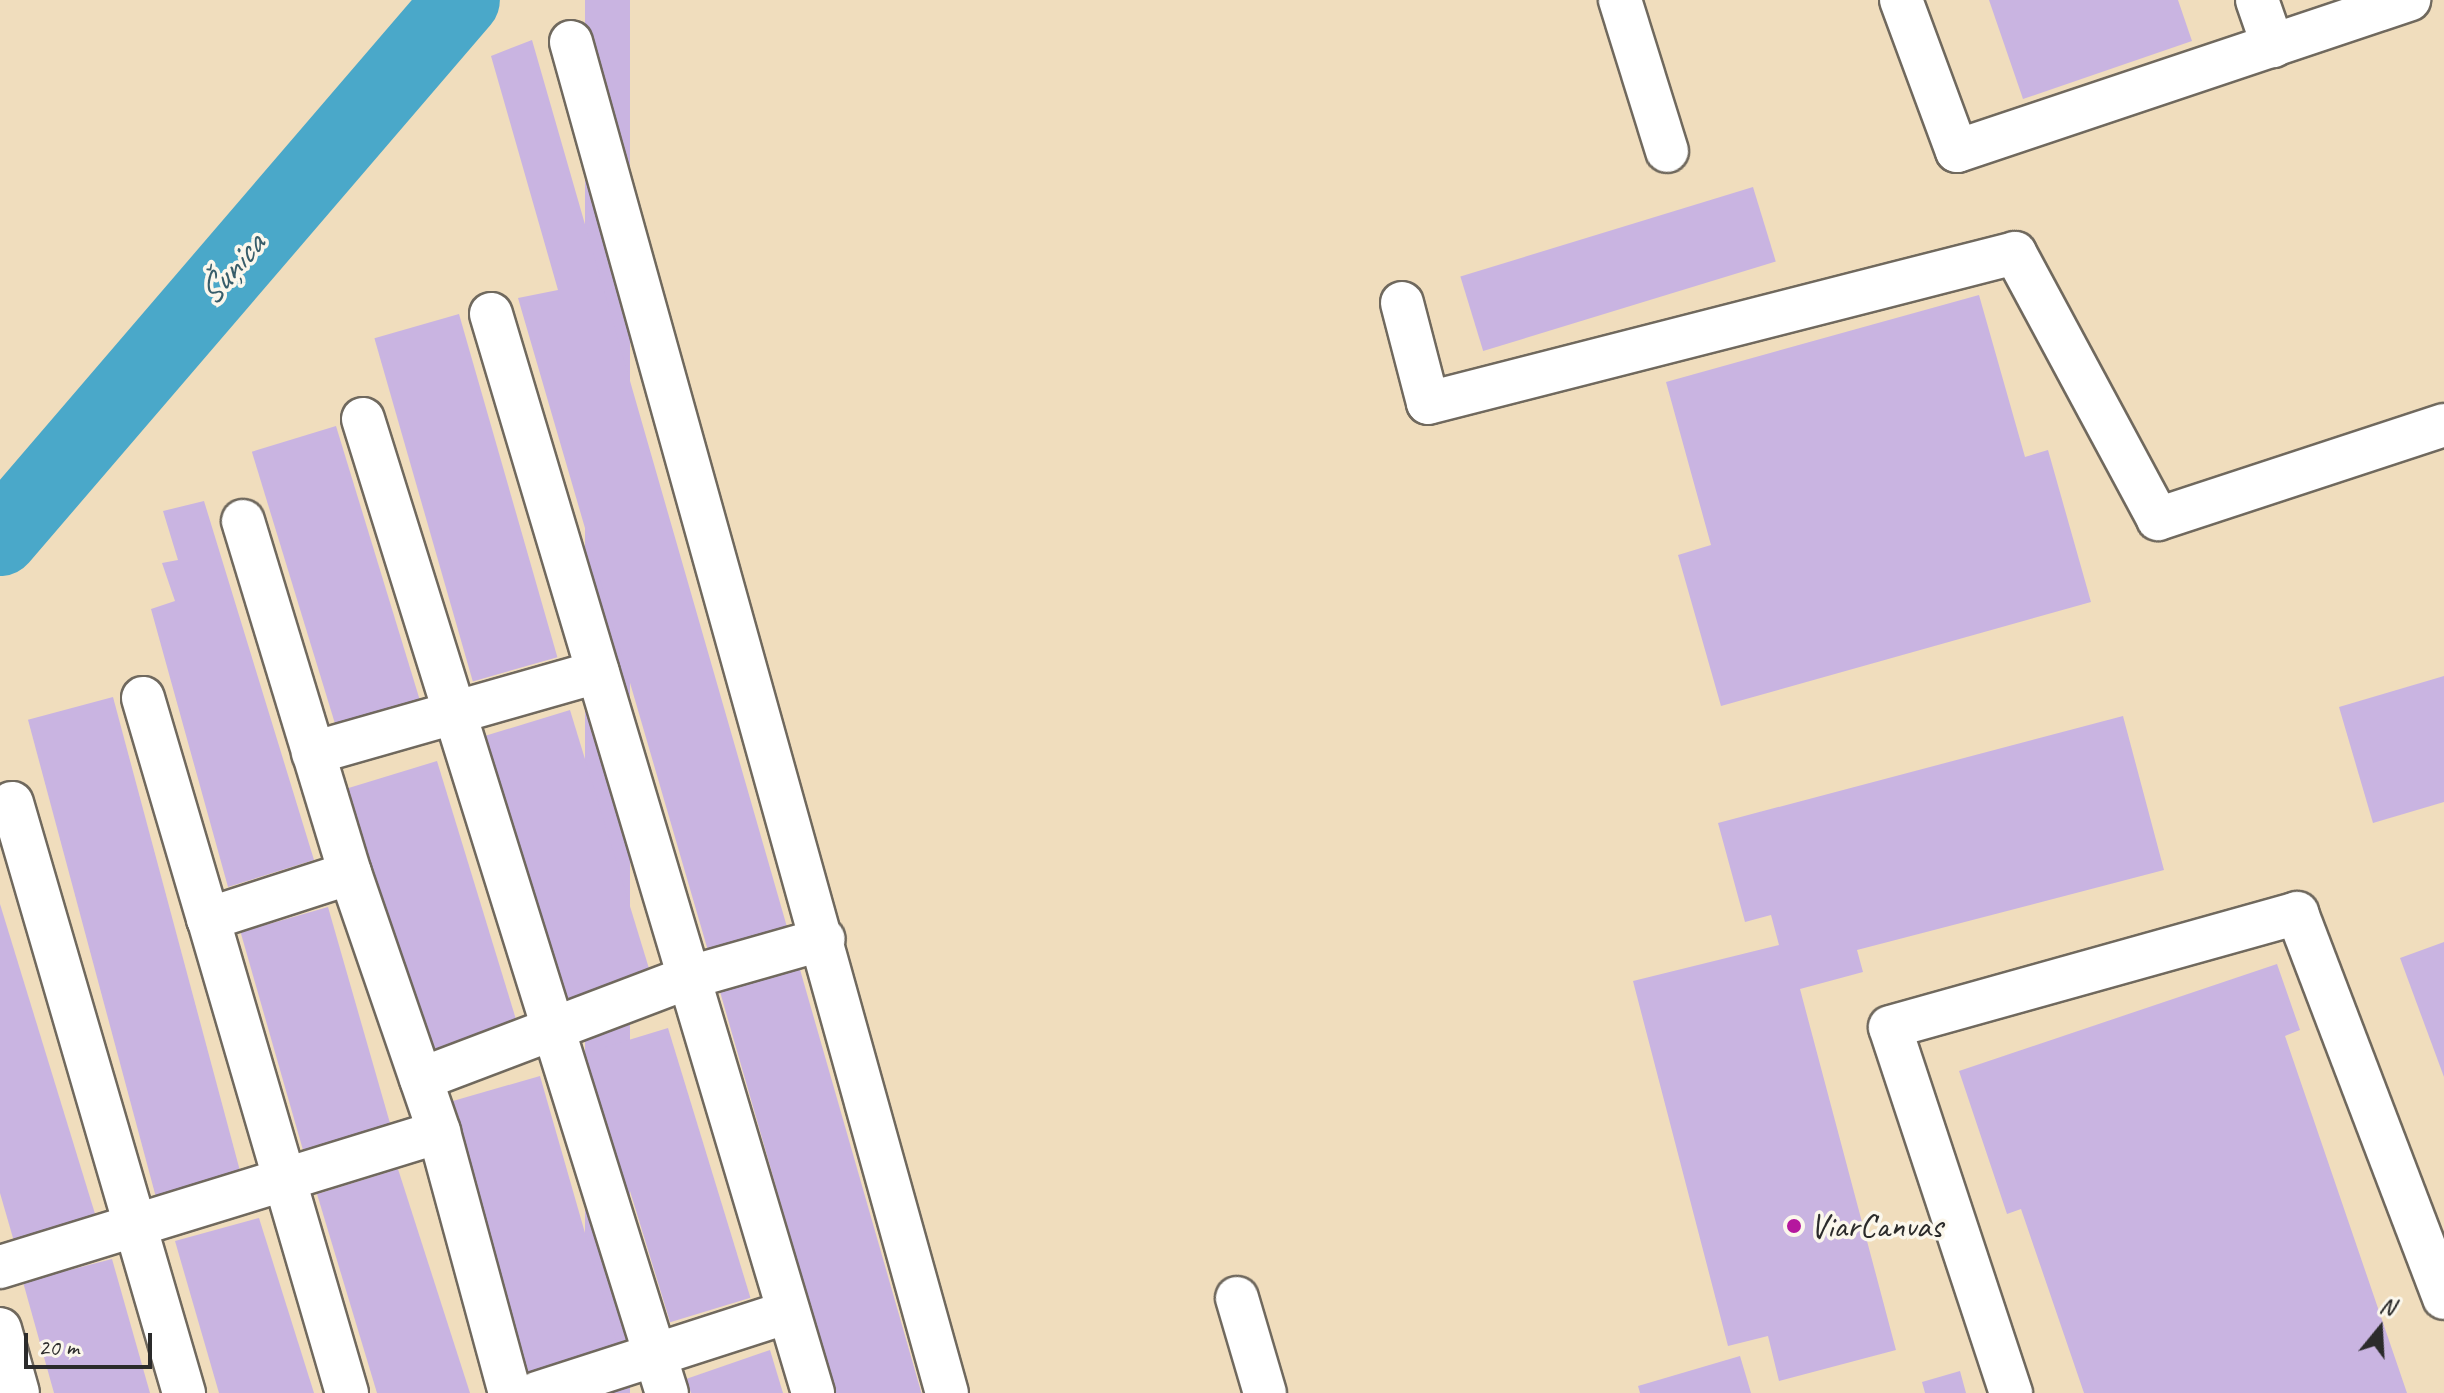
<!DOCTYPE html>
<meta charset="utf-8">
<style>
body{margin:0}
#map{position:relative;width:2444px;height:1393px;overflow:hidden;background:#f0ddbd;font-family:Caveat,sans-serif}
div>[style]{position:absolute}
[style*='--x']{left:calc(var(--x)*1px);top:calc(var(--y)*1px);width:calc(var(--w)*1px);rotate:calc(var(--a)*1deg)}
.river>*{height:76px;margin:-38px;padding:0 38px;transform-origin:38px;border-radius:38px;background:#4aa8c9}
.building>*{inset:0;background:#c9b4e1;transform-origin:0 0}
.roads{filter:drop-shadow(2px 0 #70695e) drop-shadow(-2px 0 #70695e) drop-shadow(0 2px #70695e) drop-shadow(0 -2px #70695e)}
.minor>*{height:42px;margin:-21px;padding:0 21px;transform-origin:21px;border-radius:21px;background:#fff}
.dots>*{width:22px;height:22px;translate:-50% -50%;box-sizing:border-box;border:4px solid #fbf7ec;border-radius:50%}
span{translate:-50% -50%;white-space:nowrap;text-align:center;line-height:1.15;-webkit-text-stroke:7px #fbf7ec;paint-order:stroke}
.poi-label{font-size:34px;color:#2b2b2b}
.left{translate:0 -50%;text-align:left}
.water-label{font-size:36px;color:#375d6a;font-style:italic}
.north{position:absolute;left:2340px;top:1289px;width:80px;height:80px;-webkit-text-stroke:6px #fbf7ec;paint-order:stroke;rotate:18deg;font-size:22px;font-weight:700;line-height:32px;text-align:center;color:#2b2b2b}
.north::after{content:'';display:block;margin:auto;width:28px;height:36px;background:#2b2b2b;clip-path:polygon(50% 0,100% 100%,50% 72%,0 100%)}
.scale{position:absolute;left:24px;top:1333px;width:128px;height:36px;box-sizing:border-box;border:4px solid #2b2b2b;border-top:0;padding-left:10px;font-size:24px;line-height:28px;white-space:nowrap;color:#2b2b2b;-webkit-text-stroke:6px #fbf7ec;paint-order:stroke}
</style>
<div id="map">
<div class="river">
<i style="--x:0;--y:538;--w:709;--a:-49.35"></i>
</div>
<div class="building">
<i style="left:585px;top:0;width:45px;height:1448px"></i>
<i style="clip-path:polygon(1989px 0,2178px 0,2192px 41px,2023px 99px)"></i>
<i style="clip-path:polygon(532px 40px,789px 934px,711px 961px,518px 298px,558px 290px,491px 56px)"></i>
<i style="left:1753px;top:187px;width:78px;height:306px;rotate:73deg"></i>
<i style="clip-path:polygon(1979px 295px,2025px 457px,2048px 450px,2091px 602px,1721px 706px,1678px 555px,1711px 545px,1666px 382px)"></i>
<i style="left:459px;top:314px;width:357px;height:88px;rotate:74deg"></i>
<i style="left:336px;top:426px;width:289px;height:88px;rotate:73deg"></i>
<i style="clip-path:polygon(204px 501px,314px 860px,228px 887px,151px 609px,175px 601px,162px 563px,178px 560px,163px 511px)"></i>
<i style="clip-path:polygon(2444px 676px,2444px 802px,2373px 823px,2339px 707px)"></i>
<i style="left:113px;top:697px;width:497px;height:88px;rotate:75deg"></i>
<i style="left:570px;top:710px;width:276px;height:91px;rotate:73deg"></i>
<i style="clip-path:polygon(2123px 716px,2164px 870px,1857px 950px,1863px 972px,1800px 989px,1896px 1350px,1779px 1381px,1768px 1336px,1728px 1346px,1633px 981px,1779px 945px,1771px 915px,1745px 922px,1718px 823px)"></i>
<i style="left:437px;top:761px;width:275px;height:95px;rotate:73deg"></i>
<i style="clip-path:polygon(0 904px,96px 1217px,15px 1245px,0 1193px)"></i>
<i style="left:328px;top:907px;width:237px;height:91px;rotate:74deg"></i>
<i style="clip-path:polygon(2444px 942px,2444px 1077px,2400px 958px)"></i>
<i style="clip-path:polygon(2277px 964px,2300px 1030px,2285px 1036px,2407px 1393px,2084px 1393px,2021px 1209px,2007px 1214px,1959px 1071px)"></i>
<i style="left:799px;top:966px;width:445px;height:83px;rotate:74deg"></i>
<i style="left:668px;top:1028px;width:282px;height:84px;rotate:73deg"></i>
<i style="left:540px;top:1076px;width:282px;height:96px;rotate:74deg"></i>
<i style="clip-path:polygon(398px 1169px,470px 1393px,377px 1393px,317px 1194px)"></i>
<i style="clip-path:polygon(259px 1218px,314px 1393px,219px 1393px,175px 1241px)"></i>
<i style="clip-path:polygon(112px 1259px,150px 1393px,54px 1393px,23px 1282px)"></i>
<i style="clip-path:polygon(770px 1350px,783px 1393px,691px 1393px,686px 1379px)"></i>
<i style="clip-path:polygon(1740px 1356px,1751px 1393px,1640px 1393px,1638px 1386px)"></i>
<i style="clip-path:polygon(1960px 1371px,1966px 1393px,1925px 1393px,1922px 1382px)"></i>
</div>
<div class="roads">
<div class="minor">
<i style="--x:1620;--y:0;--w:158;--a:72.7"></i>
<i style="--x:1901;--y:0;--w:161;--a:69.7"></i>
<i style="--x:1957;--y:151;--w:477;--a:-18.5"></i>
<i style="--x:2257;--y:0;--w:49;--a:70.8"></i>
<i style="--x:571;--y:42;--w:1402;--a:74.45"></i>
<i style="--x:1402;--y:303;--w:103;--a:75.4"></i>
<i style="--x:1428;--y:403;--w:606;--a:-14.33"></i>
<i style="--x:2015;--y:253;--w:302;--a:61.7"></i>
<i style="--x:2158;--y:519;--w:301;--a:-18.2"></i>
<i style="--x:491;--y:314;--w:1126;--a:73.38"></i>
<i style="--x:363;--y:419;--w:1020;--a:72.67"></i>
<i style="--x:243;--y:521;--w:368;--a:73.1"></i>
<i style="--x:350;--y:873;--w:274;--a:71"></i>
<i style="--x:439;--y:1132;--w:270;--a:74.8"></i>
<i style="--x:143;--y:698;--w:230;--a:73.6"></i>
<i style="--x:313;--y:753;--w:296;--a:-15.9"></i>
<i style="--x:12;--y:803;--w:615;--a:73.75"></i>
<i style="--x:421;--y:1079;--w:285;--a:-20.8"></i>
<i style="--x:687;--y:978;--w:142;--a:-15.9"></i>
<i style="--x:0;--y:1267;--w:459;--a:-17.1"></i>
<i style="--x:1237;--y:1298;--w:99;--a:73.6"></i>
<i style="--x:0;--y:1329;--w:66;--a:74.3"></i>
<i style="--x:347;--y:1393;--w:494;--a:-106.3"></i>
<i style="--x:208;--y:919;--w:149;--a:-17.9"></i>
<i style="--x:537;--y:1393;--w:264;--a:-17.9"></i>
<i style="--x:2011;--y:1393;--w:385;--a:-108.3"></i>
<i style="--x:1890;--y:1027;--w:423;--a:-15.6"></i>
<i style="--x:2297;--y:913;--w:412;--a:69.1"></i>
</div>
</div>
<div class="dots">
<i style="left:1794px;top:1226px;background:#b5179e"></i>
</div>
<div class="poi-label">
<span class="left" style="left:1810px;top:1226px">ViarCanvas</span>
</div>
<div class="water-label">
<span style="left:231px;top:269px;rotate:-49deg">Šuņica</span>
</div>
<div class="north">N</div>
<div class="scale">20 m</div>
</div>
